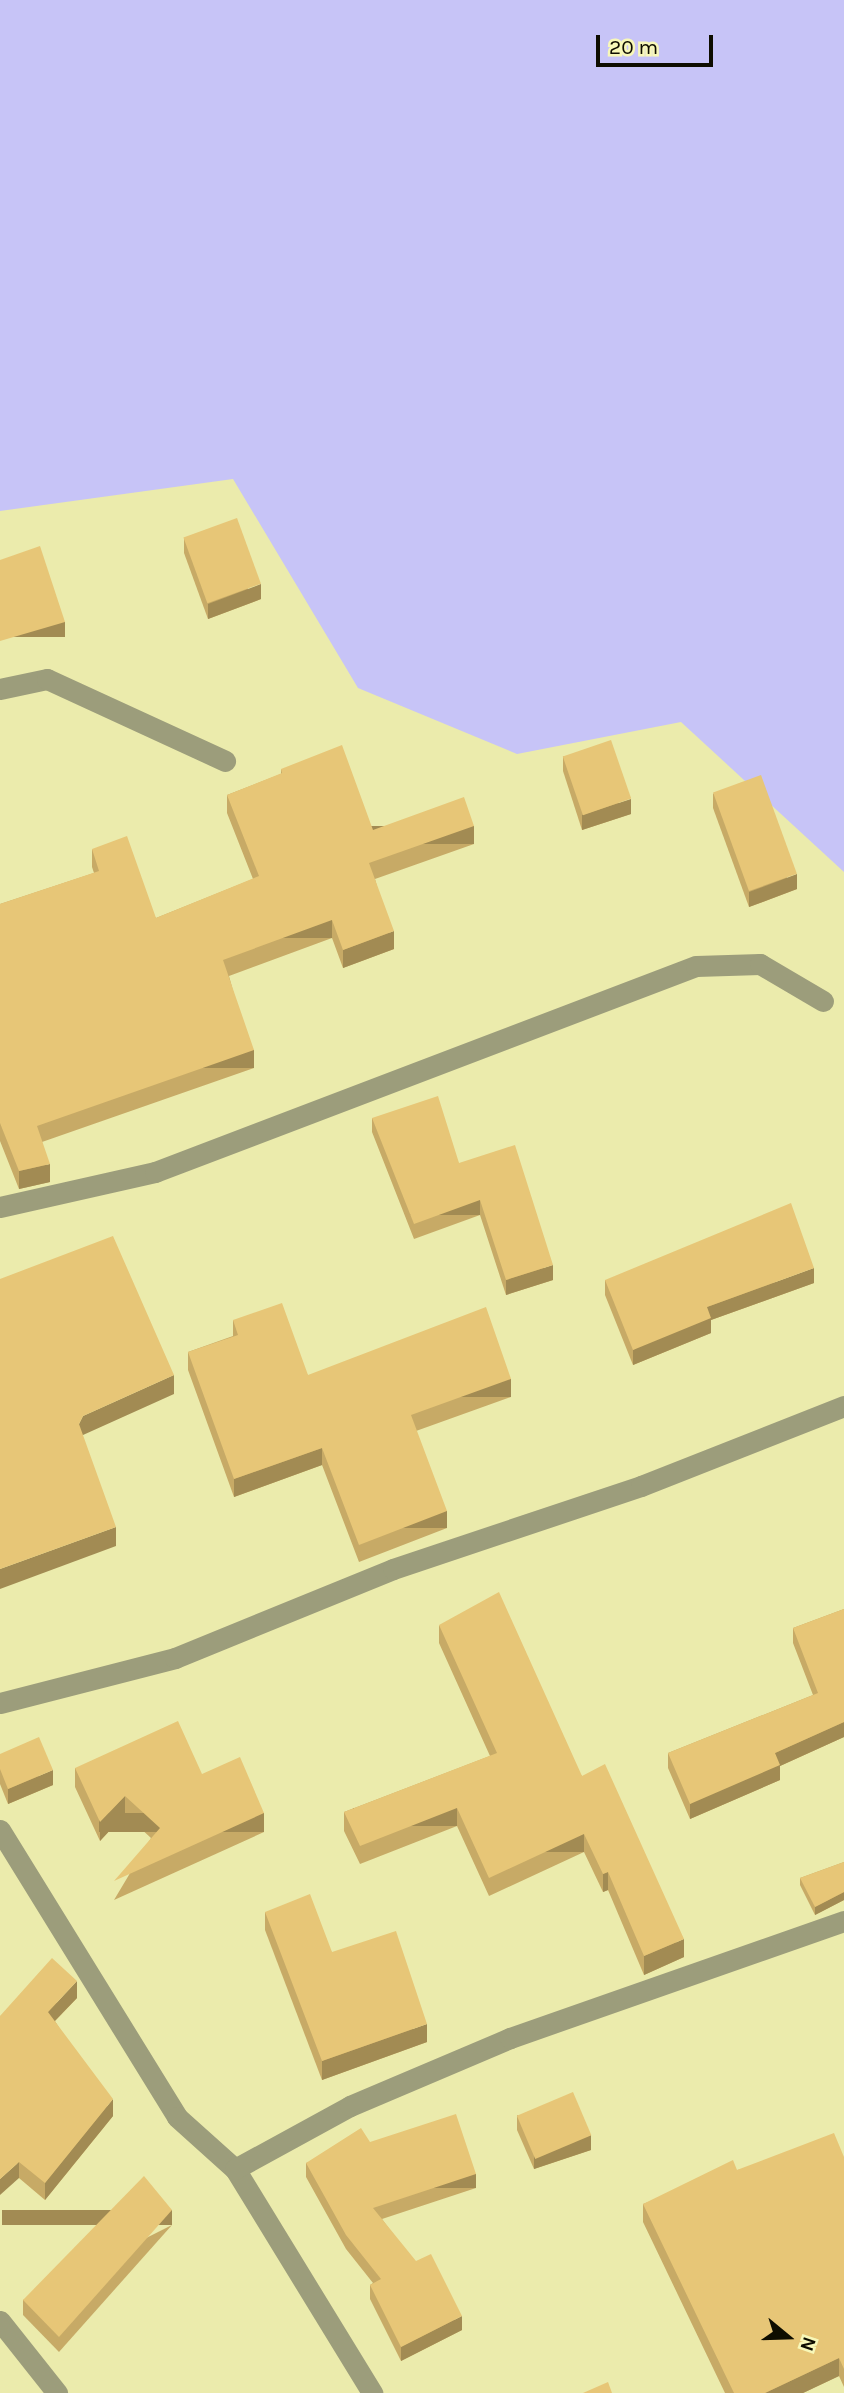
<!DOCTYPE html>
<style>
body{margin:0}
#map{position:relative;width:844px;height:2393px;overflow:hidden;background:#ebebac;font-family:Karla,sans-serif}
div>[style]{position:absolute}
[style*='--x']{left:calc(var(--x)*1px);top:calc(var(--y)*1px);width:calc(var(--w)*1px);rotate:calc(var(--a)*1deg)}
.green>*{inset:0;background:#c7c4f7}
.minor>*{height:21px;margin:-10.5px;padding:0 10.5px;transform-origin:10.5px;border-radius:10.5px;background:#9c9d7b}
.wall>*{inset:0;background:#c7aa66}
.shaded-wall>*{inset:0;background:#a28b53;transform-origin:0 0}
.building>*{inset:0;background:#e7c677;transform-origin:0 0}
span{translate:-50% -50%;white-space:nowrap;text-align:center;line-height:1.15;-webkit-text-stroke:7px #f8f8b9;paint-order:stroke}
.north{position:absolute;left:753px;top:2302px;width:70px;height:70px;-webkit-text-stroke:5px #f8f8b9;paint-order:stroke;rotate:109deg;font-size:19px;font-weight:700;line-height:28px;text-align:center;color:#0e0d00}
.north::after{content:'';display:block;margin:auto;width:24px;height:32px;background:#0e0d00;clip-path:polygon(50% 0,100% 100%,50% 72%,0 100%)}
.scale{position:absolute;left:596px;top:35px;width:117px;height:32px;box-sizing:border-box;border:4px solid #0e0d00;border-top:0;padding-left:9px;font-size:21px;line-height:24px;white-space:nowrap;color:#0e0d00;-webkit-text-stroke:5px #f8f8b9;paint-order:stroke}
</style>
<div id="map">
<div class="green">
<i style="clip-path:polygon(0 0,844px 0,844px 872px,681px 722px,517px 754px,358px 688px,233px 479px,0 511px)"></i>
</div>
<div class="minor">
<i style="--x:0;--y:689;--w:48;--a:-12"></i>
<i style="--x:47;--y:679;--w:196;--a:24.7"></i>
<i style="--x:0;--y:1207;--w:159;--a:-12.7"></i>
<i style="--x:155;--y:1172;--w:579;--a:-20.85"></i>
<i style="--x:696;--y:966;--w:64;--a:-1.8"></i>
<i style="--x:760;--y:964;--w:73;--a:30.4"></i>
<i style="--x:0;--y:1703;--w:181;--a:-14.4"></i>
<i style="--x:175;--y:1658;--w:235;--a:-22.2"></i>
<i style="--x:393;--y:1569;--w:262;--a:-18.5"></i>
<i style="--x:641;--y:1486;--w:218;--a:-21.5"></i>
<i style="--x:0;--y:1830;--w:337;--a:58.3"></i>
<i style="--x:177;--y:2117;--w:78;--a:41.9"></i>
<i style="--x:235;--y:2169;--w:263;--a:58.5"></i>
<i style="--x:235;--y:2169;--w:131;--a:-28.7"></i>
<i style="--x:350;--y:2106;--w:174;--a:-23"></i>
<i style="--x:510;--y:2038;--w:354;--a:-19.3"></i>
<i style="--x:0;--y:2321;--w:92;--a:51.6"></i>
</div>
<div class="wall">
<i style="clip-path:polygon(184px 538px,261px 599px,208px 619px,184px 553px)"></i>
<i style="clip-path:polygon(563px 756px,631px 814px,582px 830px,563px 771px)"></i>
<i style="clip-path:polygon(281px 769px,373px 830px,474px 844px,375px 879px,394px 949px,343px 968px,332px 938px,229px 976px,254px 1068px,42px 1142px,50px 1182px,19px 1189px,0 1141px,0 904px,94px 873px,92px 867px,92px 849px,156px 918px,253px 879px,227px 813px,227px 795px,281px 774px)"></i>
<i style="clip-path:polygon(713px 793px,797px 889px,749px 907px,713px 808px)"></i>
<i style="clip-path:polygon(372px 1118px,459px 1163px,553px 1280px,506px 1295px,480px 1215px,414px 1239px,372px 1132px)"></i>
<i style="clip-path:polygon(605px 1280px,814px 1283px,711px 1320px,711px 1333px,633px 1365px,605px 1295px)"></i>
<i style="clip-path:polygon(233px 1320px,308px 1375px,511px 1397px,416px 1431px,447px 1528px,359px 1562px,322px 1465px,234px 1497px,188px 1370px,188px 1352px,233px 1336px)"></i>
<i style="clip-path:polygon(844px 1609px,844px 1737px,780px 1766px,780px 1780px,690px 1819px,668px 1768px,668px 1753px,813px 1695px,793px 1643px,793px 1628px)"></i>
<i style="clip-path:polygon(439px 1625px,582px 1776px,684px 1957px,644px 1975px,608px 1890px,603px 1892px,584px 1852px,489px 1896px,457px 1826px,360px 1864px,344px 1831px,344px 1812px,490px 1756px,439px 1643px)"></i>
<i style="clip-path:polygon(0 1754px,53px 1785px,8px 1804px,0 1784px)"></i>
<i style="clip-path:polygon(75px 1768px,202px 1774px,264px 1832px,114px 1900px,151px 1838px,125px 1814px,100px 1841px,75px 1787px)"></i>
<i style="clip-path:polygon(844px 1862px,844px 1900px,815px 1915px,800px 1885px,800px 1878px)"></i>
<i style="clip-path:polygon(265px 1912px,332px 1952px,427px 2042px,322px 2080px,265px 1930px)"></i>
<i style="clip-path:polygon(77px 1998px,55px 2021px,113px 2116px,45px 2200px,19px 2178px,0 2016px)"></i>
<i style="clip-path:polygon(517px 2115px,591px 2150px,534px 2169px,517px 2130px)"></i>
<i style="clip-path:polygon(370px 2142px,476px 2188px,382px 2219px,462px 2330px,401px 2361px,370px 2299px,370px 2285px,373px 2283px,346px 2249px,306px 2177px,306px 2163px)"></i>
<i style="clip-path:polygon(844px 2157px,844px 2387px,839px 2376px,803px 2393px,725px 2393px,643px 2222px,643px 2204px,737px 2170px)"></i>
<i style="clip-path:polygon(172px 2225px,59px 2352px,23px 2315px,23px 2300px)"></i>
</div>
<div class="shaded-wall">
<i style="clip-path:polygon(261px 584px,261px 599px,208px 619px,208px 604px)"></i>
<i style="left:65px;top:622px;width:15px;height:68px;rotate:90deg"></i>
<i style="clip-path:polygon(631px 799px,631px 814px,582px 830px,582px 815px)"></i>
<i style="left:474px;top:826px;width:18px;height:111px;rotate:90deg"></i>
<i style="clip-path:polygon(797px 874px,797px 889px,749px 907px,749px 892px)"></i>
<i style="left:332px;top:920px;width:18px;height:116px;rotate:90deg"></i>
<i style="clip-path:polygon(394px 931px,394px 949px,343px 968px,343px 950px)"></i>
<i style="left:254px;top:1050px;width:18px;height:230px;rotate:90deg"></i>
<i style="clip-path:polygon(50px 1164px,50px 1182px,19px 1189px,19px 1171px)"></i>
<i style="left:480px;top:1200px;width:15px;height:70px;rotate:90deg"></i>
<i style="clip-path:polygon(553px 1265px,553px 1280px,506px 1295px,506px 1280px)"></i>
<i style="clip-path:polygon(814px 1268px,814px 1283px,711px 1320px,711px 1333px,633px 1365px,633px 1350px,707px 1307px)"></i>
<i style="clip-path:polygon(174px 1375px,174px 1394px,83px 1435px,79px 1443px,79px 1424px,83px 1416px)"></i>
<i style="left:511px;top:1379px;width:18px;height:106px;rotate:90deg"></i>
<i style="clip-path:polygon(322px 1448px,322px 1465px,234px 1497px,234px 1479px)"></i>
<i style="left:447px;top:1511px;width:17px;height:94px;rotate:90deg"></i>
<i style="clip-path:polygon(116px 1527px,116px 1546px,0 1589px,0 1569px)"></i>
<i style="clip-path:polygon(844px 1722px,844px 1737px,780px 1766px,780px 1780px,690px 1819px,690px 1804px,775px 1753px)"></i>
<i style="clip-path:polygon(53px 1770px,53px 1785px,8px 1804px,8px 1789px)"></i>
<i style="clip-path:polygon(125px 1796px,125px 1814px,100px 1841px,100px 1822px)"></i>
<i style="left:457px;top:1808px;width:18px;height:104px;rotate:90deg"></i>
<i style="left:264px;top:1813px;width:19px;height:165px;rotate:90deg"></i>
<i style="left:584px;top:1834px;width:18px;height:105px;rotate:90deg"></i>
<i style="clip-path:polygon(608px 1872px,608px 1890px,603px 1892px,603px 1874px)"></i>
<i style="clip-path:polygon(844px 1892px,844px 1900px,815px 1915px,815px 1907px)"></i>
<i style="clip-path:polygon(684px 1939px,684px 1957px,644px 1975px,644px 1956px)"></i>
<i style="clip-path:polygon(77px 1981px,77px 1998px,48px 2028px,48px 2012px)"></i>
<i style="clip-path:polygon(427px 2024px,427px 2042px,322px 2080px,322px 2061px)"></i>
<i style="clip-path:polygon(113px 2099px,113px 2116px,45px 2200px,45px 2183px)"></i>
<i style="clip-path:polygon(591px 2135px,591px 2150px,534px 2169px,534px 2154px)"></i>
<i style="clip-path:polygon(19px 2162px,19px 2178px,0 2195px,0 2179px)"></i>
<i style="left:476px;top:2174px;width:14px;height:108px;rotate:90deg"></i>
<i style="left:172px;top:2210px;width:15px;height:170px;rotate:90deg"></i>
<i style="clip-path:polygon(462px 2316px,462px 2330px,401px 2361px,401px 2347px)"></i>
<i style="clip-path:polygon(839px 2358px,839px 2376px,803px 2393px,765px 2393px)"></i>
</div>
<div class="building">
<i style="left:237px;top:518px;width:70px;height:57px;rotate:70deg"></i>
<i style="clip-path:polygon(40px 546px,65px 622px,0 641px,0 560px)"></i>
<i style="left:611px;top:740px;width:62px;height:51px;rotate:71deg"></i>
<i style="clip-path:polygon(342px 745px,373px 830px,464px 797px,474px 826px,369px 863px,394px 931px,343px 950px,332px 920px,223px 960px,254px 1050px,37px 1126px,50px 1164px,19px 1171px,0 1123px,0 904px,99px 871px,92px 849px,127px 836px,156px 918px,259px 876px,227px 795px,282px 773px,281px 769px)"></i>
<i style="left:761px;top:775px;width:105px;height:51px;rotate:70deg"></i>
<i style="clip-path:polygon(438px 1096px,459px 1163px,515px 1145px,553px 1265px,506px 1280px,480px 1200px,414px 1224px,372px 1118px)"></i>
<i style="clip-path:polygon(791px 1203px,814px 1268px,707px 1307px,711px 1318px,633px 1350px,605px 1280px)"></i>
<i style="clip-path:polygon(113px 1236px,174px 1375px,83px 1416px,79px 1424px,116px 1527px,0 1569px,0 1279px)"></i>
<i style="clip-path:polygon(282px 1303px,308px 1375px,486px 1307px,511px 1379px,411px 1415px,447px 1511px,359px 1545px,322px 1448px,234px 1479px,188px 1352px,238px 1335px,233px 1320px)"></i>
<i style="clip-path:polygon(499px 1592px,582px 1776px,605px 1764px,684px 1939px,644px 1956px,608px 1872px,603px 1874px,584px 1834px,489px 1878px,457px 1808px,360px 1846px,344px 1812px,497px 1753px,439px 1625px)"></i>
<i style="clip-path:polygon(844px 1609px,844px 1722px,775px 1753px,780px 1765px,690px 1804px,668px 1753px,818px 1693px,793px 1628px)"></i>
<i style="clip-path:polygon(178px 1721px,202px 1774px,240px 1757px,264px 1813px,114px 1881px,160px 1828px,125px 1796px,100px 1822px,75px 1768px)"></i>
<i style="clip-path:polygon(39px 1737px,53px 1770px,8px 1789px,0 1769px,0 1754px)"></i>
<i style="clip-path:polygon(844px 1862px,844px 1892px,815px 1907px,800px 1878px)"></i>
<i style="clip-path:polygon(310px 1894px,332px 1952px,396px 1931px,427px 2024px,322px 2061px,265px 1912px)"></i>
<i style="clip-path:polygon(52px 1958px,77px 1981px,48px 2012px,113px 2099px,45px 2183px,19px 2162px,0 2179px,0 2016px)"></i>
<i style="left:573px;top:2092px;width:47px;height:61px;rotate:67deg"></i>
<i style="clip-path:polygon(456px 2114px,476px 2174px,373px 2208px,416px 2261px,431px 2254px,462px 2316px,401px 2347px,370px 2285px,381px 2279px,346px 2235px,306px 2163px,361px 2128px,370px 2142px)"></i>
<i style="clip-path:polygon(834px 2133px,844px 2157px,844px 2369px,839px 2358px,765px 2393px,734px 2393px,643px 2204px,733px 2160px,737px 2170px)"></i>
<i style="clip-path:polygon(144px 2176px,172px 2210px,59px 2337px,23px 2300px)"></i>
<i style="clip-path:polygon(608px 2382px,612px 2393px,583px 2393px)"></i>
</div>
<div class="north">N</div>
<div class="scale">20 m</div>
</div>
